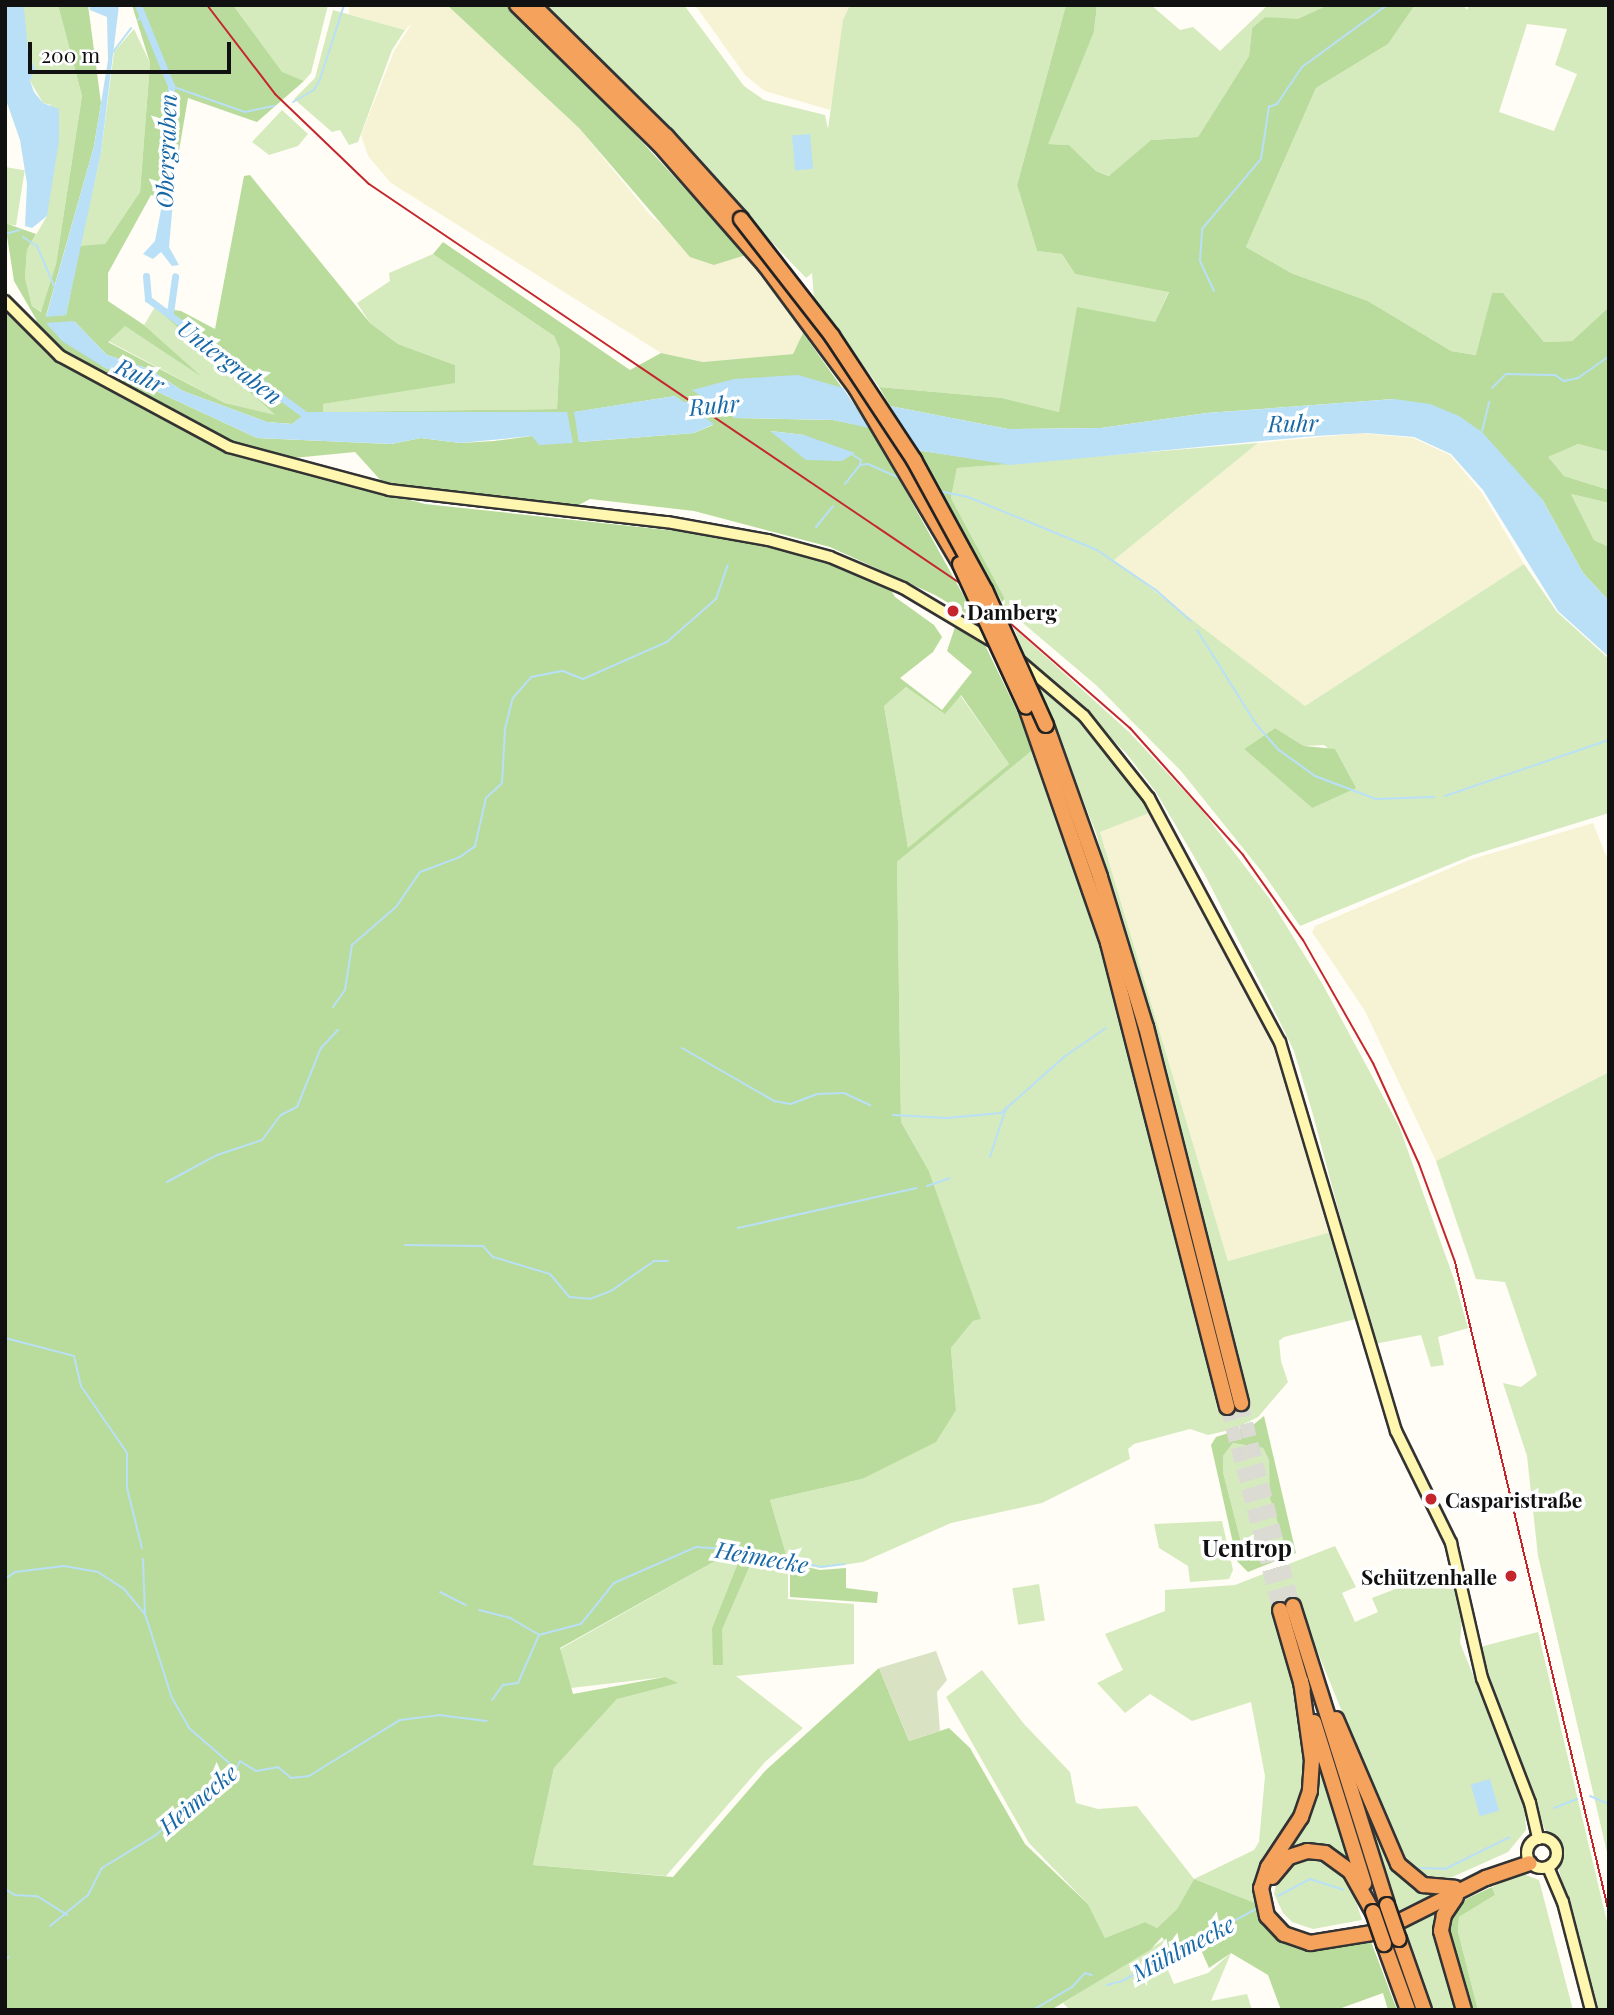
<!DOCTYPE html>
<meta charset="utf-8">
<style>
body{margin:0}
#map{position:relative;width:1614px;height:2015px;overflow:hidden;background:#fffdf5;font-family:"Playfair Display",serif}
div>[style]{position:absolute}
[style*='--x']{left:calc(var(--x)*1px);top:calc(var(--y)*1px);width:calc(var(--w)*1px);rotate:calc(var(--a)*1deg)}
.farmland>*{inset:0;background:#f6f3d4}
.green>*{inset:0;background:#d5ebbd;transform-origin:0 0}
.forest>*{inset:0;background:#b9dc9c}
.cemetery>*{inset:0;background:#d9e3c4}
.water>*{inset:0;background:#b9e0f7;transform-origin:0 0}
.stream>*{height:2px;margin:-1px;padding:0 1px;transform-origin:1px;border-radius:1px;background:#b9e0f7}
.canal>*{height:7px;margin:-3.5px;padding:0 3.5px;transform-origin:3.5px;border-radius:3.5px;background:#b9e0f7}
.river>*{height:12px;margin:-6px;padding:0 6px;transform-origin:6px;border-radius:6px;background:#b9e0f7}
.motorway-tunnel>*{height:14px;margin-top:-7px;transform-origin:0;background:repeating-linear-gradient(90deg,#dbdad3 0 14px,transparent 0 21px)}
.roads{filter:drop-shadow(2px 0 #333) drop-shadow(-2px 0 #333) drop-shadow(0 2px #333) drop-shadow(0 -2px #333)}
.secondary>*{height:10px;margin:-5px;padding:0 5px;transform-origin:5px;border-radius:5px;background:#fff6b0}
.secondary>.ring{margin:-5px;padding:0;box-sizing:content-box;background:none;border:10px solid #fff6b0;border-radius:50%}
.motorway>*{height:14px;margin:-7px;padding:0 7px;transform-origin:7px;border-radius:7px;background:#f5a25d}
.rail>*{height:2px;margin:-1px;padding:0 1px;transform-origin:1px;border-radius:1px;background:#c4262e}
.bridges{filter:drop-shadow(2px 0 #222) drop-shadow(-2px 0 #222) drop-shadow(0 2px #222) drop-shadow(0 -2px #222)}
.motorway-bridge>*{height:14px;margin:-7px;padding:0 7px;transform-origin:7px;border-radius:7px;background:#f5a25d}
.dots>*{width:19px;height:19px;translate:-50% -50%;box-sizing:border-box;border:4px solid #fff;border-radius:50%}
span{translate:-50% -50%;white-space:nowrap;text-align:center;line-height:1.15;-webkit-text-stroke:7px #fff;paint-order:stroke}
.poi-label{font-size:21px;color:#111;font-weight:700}
.left{translate:0 -50%;text-align:left}
.right{translate:-100% -50%;text-align:right}
.water-label{font-size:23px;color:#1768a6;font-style:italic}
.quarter-label{font-size:24px;color:#111;font-weight:700}
.frame{position:absolute;inset:0;border:7px solid #111;pointer-events:none}
.scale{position:absolute;left:28px;top:42px;width:203px;height:32px;box-sizing:border-box;border:4px solid #111;border-top:0;padding-left:9px;font-size:21px;line-height:24px;white-space:nowrap;color:#111;-webkit-text-stroke:5px #fff;paint-order:stroke}
</style>
<div id="map">
<div class="farmland">
<i style="clip-path:polygon(349px 5px,447px 5px,579px 128px,651px 216px,714px 265px,746px 255px,803px 333px,793px 354px,703px 362px,661px 353px,391px 183px,368px 156px,361px 135px,394px 51px,412px 23px,405px 30px,349px 14px)"></i>
<i style="clip-path:polygon(695px 5px,850px 5px,830px 110px,765px 91px,745px 75px)"></i>
<i style="clip-path:polygon(1362px 433px,1413px 438px,1450px 455px,1482px 493px,1524px 564px,1305px 706px,1114px 560px,1258px 443px)"></i>
<i style="clip-path:polygon(1152px 812px,1262px 1015px,1285px 1066px,1331px 1232px,1228px 1261px,1100px 832px)"></i>
<i style="clip-path:polygon(1593px 823px,1609px 863px,1609px 1072px,1436px 1161px,1365px 1011px,1312px 932px,1315px 926px,1469px 860px)"></i>
</div>
<div class="green">
<i style="clip-path:polygon(21px 5px,58px 5px,82px 96px,56px 264px,42px 312px,32px 306px,25px 278px,27px 250px,47px 216px,51px 105px,43px 103px,30px 81px,35px 69px,28px 52px)"></i>
<i style="clip-path:polygon(233px 5px,328px 5px,311px 73px,304px 81px,282px 73px)"></i>
<i style="clip-path:polygon(545px 5px,684px 5px,744px 86px,764px 100px,825px 115px,828px 129px,843px 20px,850px 5px,1066px 5px,1017px 185px,1037px 251px,1062px 254px,1075px 274px,1169px 291px,1155px 322px,1059px 412px,1002px 398px,879px 387px,814px 299px,812px 273px,806px 278px)"></i>
<i style="clip-path:polygon(1097px 5px,1151px 5px,1180px 30px,1193px 27px,1220px 51px,1268px 5px,1328px 5px,1298px 20px,1265px 17px,1252px 28px,1249px 56px,1198px 137px,1151px 140px,1110px 176px,1096px 171px,1069px 145px,1047px 144px,1094px 32px)"></i>
<i style="clip-path:polygon(evenodd,1415px 5px,1463px 5px,1467px 10px,1469px 5px,1609px 5px,1609px 307px,1572px 341px,1544px 342px,1504px 294px,1492px 293px,1477px 355px,1451px 351px,1368px 301px,1291px 273px,1246px 247px,1316px 88px,1388px 44px,1415px 5px,1527px 24px,1567px 29px,1555px 65px,1577px 74px,1554px 131px,1499px 112px,1527px 24px)"></i>
<i style="clip-path:polygon(333px 10px,405px 30px,392px 50px,358px 142px,349px 145px,340px 130px,332px 132px,294px 99px,315px 78px)"></i>
<i style="clip-path:polygon(134px 29px,150px 63px,140px 192px,105px 244px,88px 249px,80px 246px,101px 153px,114px 52px)"></i>
<i style="clip-path:polygon(282px 110px,308px 134px,298px 146px,269px 155px,252px 142px)"></i>
<i style="left:5px;top:167px;width:20px;height:56px;rotate:9deg"></i>
<i style="clip-path:polygon(433px 254px,554px 336px,560px 350px,557px 409px,323px 412px,323px 404px,455px 382px,455px 365px,398px 344px,370px 323px,357px 303px,390px 281px,389px 273px)"></i>
<i style="clip-path:polygon(155px 307px,276px 416px,225px 403px,108px 341px,124px 325px,197px 373px,144px 325px)"></i>
<i style="clip-path:polygon(evenodd,1258px 443px,1114px 560px,1305px 706px,1524px 564px,1557px 612px,1609px 659px,1609px 813px,1473px 855px,1300px 926px,1263px 873px,1181px 771px,1096px 685px,1004px 607px,1005px 599px,951px 498px,957px 468px,1258px 443px,1275px 728px,1304px 746px,1324px 745px,1331px 751px,1312px 808px,1244px 749px,1275px 728px)"></i>
<i style="clip-path:polygon(1578px 444px,1609px 452px,1609px 490px,1564px 476px,1547px 457px)"></i>
<i style="clip-path:polygon(1571px 494px,1609px 503px,1609px 547px,1594px 540px)"></i>
<i style="clip-path:polygon(1014px 628px,1129px 732px,1201px 809px,1269px 898px,1323px 985px,1399px 1126px,1454px 1279px,1468px 1328px,1438px 1337px,1444px 1365px,1431px 1367px,1421px 1335px,1374px 1344px,1312px 1111px,1294px 1051px,1277px 1016px,1206px 877px,1156px 792px,1126px 753px,1024px 655px)"></i>
<i style="clip-path:polygon(1035px 678px,1103px 746px,1152px 812px,1100px 832px,1228px 1261px,1331px 1232px,1356px 1319px,1284px 1337px,1279px 1341px,1281px 1361px,1288px 1382px,1258px 1417px,1234px 1429px,1208px 1435px,1190px 1429px,1134px 1444px,1128px 1449px,1130px 1459px,1042px 1503px,951px 1523px,863px 1562px,821px 1568px,788px 1562px,788px 1599px,854px 1604px,854px 1664px,736px 1676px,803px 1728px,765px 1762px,666px 1876px,533px 1865px,554px 1768px,617px 1699px,665px 1677px,571px 1688px,560px 1649px,717px 1560px,739px 1560px,712px 1628px,722px 1630px,752px 1561px,788px 1561px,770px 1500px,862px 1479px,956px 1410px,951px 1348px,973px 1321px,980px 1319px,929px 1171px,901px 1122px,897px 862px,1035px 748px,1073px 854px,1124px 1026px,1218px 1411px,1250px 1403px,1096px 833px)"></i>
<i style="clip-path:polygon(906px 687px,945px 713px,960px 695px,1009px 764px,908px 849px,884px 706px)"></i>
<i style="clip-path:polygon(1609px 1072px,1609px 1861px,1538px 1556px,1527px 1456px,1503px 1383px,1521px 1387px,1537px 1375px,1505px 1282px,1476px 1279px,1436px 1161px)"></i>
<i style="clip-path:polygon(1233px 1443px,1263px 1448px,1269px 1460px,1284px 1542px,1282px 1551px,1272px 1557px,1257px 1558px,1242px 1546px,1223px 1472px,1223px 1456px)"></i>
<i style="clip-path:polygon(1222px 1521px,1233px 1570px,1229px 1579px,1190px 1582px,1188px 1566px,1159px 1548px,1154px 1524px)"></i>
<i style="clip-path:polygon(1335px 1546px,1356px 1587px,1342px 1593px,1355px 1622px,1378px 1612px,1372px 1598px,1452px 1567px,1462px 1618px,1460px 1643px,1524px 1799px,1526px 1830px,1508px 1852px,1439px 1883px,1420px 1879px,1406px 1868px,1300px 1609px,1277px 1615px,1302px 1721px,1308px 1774px,1302px 1807px,1258px 1875px,1258px 1904px,1194px 1879px,1177px 1909px,1157px 1928px,1145px 1922px,1105px 1938px,1088px 1904px,1029px 1843px,946px 1697px,982px 1670px,1024px 1724px,1070px 1772px,1076px 1803px,1098px 1809px,1137px 1806px,1194px 1879px,1254px 1850px,1259px 1842px,1265px 1776px,1251px 1702px,1192px 1721px,1150px 1694px,1125px 1713px,1097px 1683px,1123px 1670px,1105px 1634px,1165px 1611px,1165px 1590px,1235px 1585px)"></i>
<i style="left:1039px;top:1584px;width:37px;height:27px;rotate:81deg"></i>
<i style="clip-path:polygon(1538px 1632px,1609px 1930px,1609px 2010px,1596px 2010px,1559px 1870px,1562px 1854px,1556px 1838px,1545px 1830px,1476px 1648px)"></i>
<i style="clip-path:polygon(1333px 1722px,1393px 1861px,1441px 1891px,1397px 1911px)"></i>
<i style="clip-path:polygon(1320px 1760px,1350px 1865px,1324px 1847px,1282px 1856px,1311px 1815px)"></i>
<i style="clip-path:polygon(1307px 1856px,1325px 1858px,1348px 1877px,1362px 1920px,1313px 1929px,1292px 1922px,1283px 1913px,1274px 1894px,1277px 1880px,1292px 1862px)"></i>
<i style="clip-path:polygon(1521px 1873px,1539px 1880px,1573px 2010px,1478px 2010px,1458px 1932px,1459px 1917px,1495px 1895px,1492px 1887px)"></i>
<i style="clip-path:polygon(1444px 1907px,1460px 2010px,1432px 2010px,1403px 1930px)"></i>
<i style="clip-path:polygon(1164px 1940px,1175px 1956px,1164px 1961px,1174px 1984px,1208px 1973px,1231px 1953px,1211px 2001px,1247px 1994px,1252px 2010px,1070px 2010px,1063px 2003px)"></i>
</div>
<div class="forest">
<i style="clip-path:polygon(evenodd,58px 5px,88px 5px,101px 103px,94px 146px,46px 316px,66px 315px,80px 246px,105px 244px,140px 192px,150px 63px,132px 5px,233px 5px,282px 72px,304px 81px,257px 122px,188px 98px,176px 168px,172px 154px,163px 198px,151px 195px,108px 273px,108px 301px,144px 325px,202px 377px,125px 326px,108px 342px,225px 403px,275px 415px,155px 307px,181px 311px,215px 329px,244px 176px,250px 175px,370px 323px,398px 344px,455px 365px,455px 383px,323px 404px,323px 412px,557px 409px,560px 350px,554px 336px,433px 254px,443px 242px,630px 370px,661px 353px,703px 362px,793px 354px,803px 333px,872px 430px,977px 620px,935px 595px,830px 547px,694px 511px,590px 499px,575px 507px,384px 484px,355px 452px,283px 459px,216px 436px,57px 348px,38px 332px,36px 319px,14px 281px,5px 223px,36px 234px,27px 250px,25px 278px,32px 306px,41px 312px,56px 264px,82px 96px,58px 5px,74px 321px,107px 355px,149px 369px,183px 391px,267px 422px,292px 424px,308px 412px,567px 412px,532px 436px,494px 441px,460px 443px,421px 438px,391px 444px,257px 438px,102px 366px,74px 321px,58px 5px,693px 390px,868px 427px,833px 420px,735px 418px,693px 390px,58px 5px,675px 396px,713px 425px,694px 433px,579px 442px,575px 412px,675px 396px,58px 5px,770px 431px,804px 435px,842px 461px,830px 460px,770px 431px)"></i>
<i style="clip-path:polygon(447px 5px,506px 5px,610px 107px,746px 255px,714px 265px,690px 257px,579px 128px)"></i>
<i style="clip-path:polygon(1066px 5px,1097px 5px,1094px 32px,1048px 144px,1069px 145px,1096px 171px,1109px 176px,1151px 140px,1198px 137px,1249px 56px,1252px 28px,1265px 17px,1298px 19px,1328px 5px,1415px 5px,1388px 44px,1316px 88px,1246px 247px,1291px 273px,1368px 301px,1451px 351px,1476px 355px,1492px 293px,1503px 293px,1544px 342px,1572px 341px,1609px 307px,1609px 452px,1578px 444px,1548px 457px,1564px 476px,1609px 490px,1609px 503px,1571px 494px,1594px 540px,1609px 547px,1609px 601px,1583px 573px,1542px 499px,1394px 399px,1207px 413px,1101px 428px,1008px 429px,890px 406px,879px 387px,1002px 398px,1059px 412px,1077px 307px,1155px 322px,1169px 292px,1075px 274px,1062px 254px,1037px 251px,1017px 185px)"></i>
<i style="clip-path:polygon(evenodd,5px 308px,51px 354px,77px 372px,239px 456px,425px 504px,733px 537px,823px 557px,890px 588px,895px 597px,934px 625px,942px 637px,933px 652px,900px 678px,942px 710px,972px 672px,947px 651px,956px 624px,983px 641px,1035px 748px,897px 862px,901px 1122px,929px 1171px,981px 1319px,973px 1321px,951px 1348px,956px 1410px,936px 1442px,862px 1479px,770px 1500px,788px 1561px,752px 1561px,722px 1630px,723px 1665px,713px 1665px,712px 1628px,739px 1560px,717px 1560px,560px 1648px,573px 1694px,665px 1677px,678px 1683px,617px 1699px,554px 1768px,533px 1865px,673px 1877px,766px 1770px,879px 1668px,909px 1741px,949px 1728px,970px 1748px,1025px 1844px,1088px 1904px,1105px 1938px,1145px 1922px,1157px 1928px,1177px 1909px,1194px 1879px,1258px 1904px,1270px 1931px,1290px 1944px,1319px 1948px,1370px 1939px,1397px 2010px,1388px 2010px,1383px 1993px,1336px 2010px,1281px 2010px,1268px 1975px,1231px 1953px,1209px 1968px,1201px 1950px,1175px 1956px,1162px 1937px,1150px 1950px,1051px 2010px,5px 2010px,5px 308px,906px 687px,945px 714px,961px 695px,1009px 764px,908px 848px,884px 706px,906px 687px)"></i>
<i style="clip-path:polygon(916px 450px,1010px 464px,957px 468px,951px 498px,1005px 599px,1002px 602px)"></i>
<i style="clip-path:polygon(1275px 728px,1304px 746px,1335px 749px,1356px 788px,1312px 808px,1244px 749px)"></i>
<i style="clip-path:polygon(evenodd,1264px 1416px,1296px 1553px,1248px 1572px,1237px 1561px,1211px 1445px,1216px 1437px,1253px 1425px,1264px 1416px,1233px 1443px,1263px 1448px,1269px 1460px,1270px 1498px,1284px 1542px,1282px 1551px,1272px 1557px,1257px 1558px,1242px 1546px,1223px 1472px,1223px 1456px,1233px 1443px)"></i>
<i style="clip-path:polygon(790px 1563px,820px 1570px,846px 1568px,846px 1588px,878px 1592px,877px 1603px,790px 1597px)"></i>
<i style="clip-path:polygon(1492px 1887px,1495px 1895px,1459px 1917px,1458px 1932px,1478px 2010px,1467px 2010px,1446px 1936px,1449px 1913px,1460px 1902px)"></i>
</div>
<div class="cemetery">
<i style="clip-path:polygon(936px 1651px,947px 1680px,937px 1692px,940px 1731px,909px 1741px,879px 1668px)"></i>
</div>
<div class="water">
<i style="clip-path:polygon(5px 5px,24px 7px,28px 52px,35px 69px,30px 81px,34px 92px,43px 103px,59px 109px,59px 141px,47px 216px,32px 228px,25px 226px,27px 184px,20px 140px,5px 97px)"></i>
<i style="clip-path:polygon(89px 5px,119px 5px,101px 153px,66px 315px,46px 317px,94px 146px,108px 60px,107px 17px,90px 10px)"></i>
<i style="left:810px;top:134px;width:35px;height:18px;rotate:85deg"></i>
<i style="clip-path:polygon(172px 153px,176px 168px,169px 247px,179px 265px,172px 266px,161px 252px,153px 259px,143px 254px,155px 241px)"></i>
<i style="clip-path:polygon(74px 321px,107px 355px,149px 369px,183px 391px,267px 422px,292px 424px,307px 412px,567px 412px,573px 443px,539px 445px,532px 436px,460px 443px,421px 438px,391px 444px,257px 438px,102px 366px,62px 341px,46px 323px)"></i>
<i style="clip-path:polygon(798px 375px,843px 388px,869px 428px,833px 420px,735px 418px,692px 390px,734px 379px)"></i>
<i style="clip-path:polygon(675px 396px,714px 424px,694px 433px,579px 442px,574px 412px)"></i>
<i style="clip-path:polygon(1394px 399px,1430px 404px,1459px 416px,1482px 432px,1542px 499px,1583px 573px,1609px 601px,1609px 657px,1558px 611px,1483px 490px,1451px 454px,1414px 437px,1366px 433px,1315px 436px,1011px 465px,916px 450px,890px 406px,1008px 429px,1101px 428px,1207px 413px)"></i>
<i style="clip-path:polygon(770px 431px,804px 435px,855px 453px,842px 461px,806px 460px)"></i>
<i style="left:1490px;top:1779px;width:33px;height:20px;rotate:74deg"></i>
</div>
<div class="stream">
<i style="--x:138;--y:20;--w:6;--a:-51"></i>
<i style="--x:113;--y:52;--w:30;--a:-53"></i>
<i style="--x:171;--y:86;--w:78;--a:19.4"></i>
<i style="--x:245;--y:112;--w:30;--a:-12"></i>
<i style="--x:293;--y:102;--w:24;--a:-30"></i>
<i style="--x:314;--y:90;--w:13;--a:-61"></i>
<i style="--x:320;--y:79;--w:78;--a:-72"></i>
<i style="--x:6;--y:234;--w:14;--a:-17"></i>
<i style="--x:23;--y:237;--w:17;--a:33"></i>
<i style="--x:37;--y:246;--w:46;--a:66.8"></i>
<i style="--x:1214;--y:291;--w:33;--a:-115"></i>
<i style="--x:1200;--y:261;--w:32;--a:-86"></i>
<i style="--x:1202;--y:229;--w:92;--a:-49.9"></i>
<i style="--x:1261;--y:159;--w:53;--a:-81.3"></i>
<i style="--x:1269;--y:107;--w:9;--a:-21"></i>
<i style="--x:1277;--y:104;--w:45;--a:-56"></i>
<i style="--x:1302;--y:67;--w:105;--a:-36.1"></i>
<i style="--x:1492;--y:388;--w:20;--a:-45"></i>
<i style="--x:1506;--y:374;--w:49;--a:1.2"></i>
<i style="--x:1555;--y:375;--w:11;--a:34"></i>
<i style="--x:1564;--y:381;--w:14;--a:-12"></i>
<i style="--x:1578;--y:378;--w:38;--a:-35"></i>
<i style="--x:1482;--y:431;--w:30;--a:-76"></i>
<i style="--x:860;--y:465;--w:8;--a:-7"></i>
<i style="--x:868;--y:464;--w:36;--a:24"></i>
<i style="--x:845;--y:484;--w:24;--a:-52"></i>
<i style="--x:860;--y:465;--w:5;--a:-79"></i>
<i style="--x:861;--y:460;--w:9;--a:-148"></i>
<i style="--x:938;--y:491;--w:31;--a:11"></i>
<i style="--x:968;--y:497;--w:139;--a:22.3"></i>
<i style="--x:1097;--y:550;--w:73;--a:34.3"></i>
<i style="--x:1157;--y:591;--w:45;--a:41.4"></i>
<i style="--x:816;--y:527;--w:27;--a:-51"></i>
<i style="--x:1197;--y:630;--w:111;--a:57.9"></i>
<i style="--x:1256;--y:724;--w:35;--a:49"></i>
<i style="--x:1279;--y:750;--w:44;--a:35.8"></i>
<i style="--x:1315;--y:776;--w:65;--a:20.7"></i>
<i style="--x:1376;--y:799;--w:58;--a:-2"></i>
<i style="--x:1445;--y:796;--w:173;--a:-18.9"></i>
<i style="--x:333;--y:1007;--w:21;--a:-55"></i>
<i style="--x:345;--y:990;--w:46;--a:-81.2"></i>
<i style="--x:352;--y:945;--w:58;--a:-40.8"></i>
<i style="--x:396;--y:907;--w:42;--a:-55.6"></i>
<i style="--x:420;--y:872;--w:43;--a:-20.6"></i>
<i style="--x:460;--y:857;--w:19;--a:-36"></i>
<i style="--x:475;--y:846;--w:49;--a:-77.1"></i>
<i style="--x:486;--y:798;--w:22;--a:-43"></i>
<i style="--x:502;--y:783;--w:54;--a:-86.8"></i>
<i style="--x:505;--y:729;--w:32;--a:-76"></i>
<i style="--x:513;--y:698;--w:28;--a:-49"></i>
<i style="--x:531;--y:677;--w:33;--a:-11"></i>
<i style="--x:563;--y:671;--w:22;--a:22"></i>
<i style="--x:583;--y:679;--w:92;--a:-23.8"></i>
<i style="--x:667;--y:642;--w:65;--a:-41.3"></i>
<i style="--x:716;--y:599;--w:36;--a:-71"></i>
<i style="--x:682;--y:1048;--w:106;--a:29.9"></i>
<i style="--x:774;--y:1101;--w:17;--a:10"></i>
<i style="--x:791;--y:1104;--w:28;--a:-21"></i>
<i style="--x:817;--y:1094;--w:27;--a:-2"></i>
<i style="--x:844;--y:1093;--w:29;--a:25"></i>
<i style="--x:893;--y:1115;--w:54;--a:3.2"></i>
<i style="--x:947;--y:1118;--w:54;--a:-5.3"></i>
<i style="--x:1001;--y:1113;--w:84;--a:-41.6"></i>
<i style="--x:1064;--y:1057;--w:51;--a:-34.6"></i>
<i style="--x:990;--y:1157;--w:52;--a:-71.9"></i>
<i style="--x:167;--y:1182;--w:57;--a:-28.4"></i>
<i style="--x:217;--y:1155;--w:47;--a:-18.4"></i>
<i style="--x:262;--y:1140;--w:31;--a:-53"></i>
<i style="--x:281;--y:1115;--w:18;--a:-27"></i>
<i style="--x:297;--y:1107;--w:64;--a:-67.9"></i>
<i style="--x:321;--y:1048;--w:25;--a:-47"></i>
<i style="--x:927;--y:1186;--w:24;--a:-19"></i>
<i style="--x:738;--y:1228;--w:183;--a:-12.6"></i>
<i style="--x:405;--y:1245;--w:78;--a:0.7"></i>
<i style="--x:483;--y:1246;--w:15;--a:48"></i>
<i style="--x:493;--y:1257;--w:59;--a:16.6"></i>
<i style="--x:550;--y:1274;--w:30;--a:50"></i>
<i style="--x:569;--y:1297;--w:21;--a:5"></i>
<i style="--x:590;--y:1299;--w:22;--a:-21"></i>
<i style="--x:611;--y:1291;--w:52;--a:-34.9"></i>
<i style="--x:654;--y:1261;--w:14;--a:0"></i>
<i style="--x:5;--y:1338;--w:71;--a:14.6"></i>
<i style="--x:74;--y:1356;--w:31;--a:77"></i>
<i style="--x:81;--y:1386;--w:81;--a:55.5"></i>
<i style="--x:127;--y:1453;--w:35;--a:90"></i>
<i style="--x:127;--y:1488;--w:62;--a:76"></i>
<i style="--x:143;--y:1559;--w:55;--a:87.9"></i>
<i style="--x:5;--y:1579;--w:12;--a:-35"></i>
<i style="--x:15;--y:1572;--w:49;--a:-7"></i>
<i style="--x:64;--y:1566;--w:35;--a:10"></i>
<i style="--x:98;--y:1572;--w:31;--a:33"></i>
<i style="--x:124;--y:1589;--w:33;--a:50"></i>
<i style="--x:145;--y:1614;--w:88;--a:72.2"></i>
<i style="--x:172;--y:1698;--w:34;--a:60"></i>
<i style="--x:189;--y:1728;--w:62;--a:41.1"></i>
<i style="--x:440;--y:1592;--w:29;--a:27"></i>
<i style="--x:479;--y:1610;--w:32;--a:14"></i>
<i style="--x:510;--y:1618;--w:34;--a:30"></i>
<i style="--x:492;--y:1700;--w:19;--a:-54"></i>
<i style="--x:503;--y:1685;--w:15;--a:-8"></i>
<i style="--x:518;--y:1683;--w:52;--a:-66.4"></i>
<i style="--x:539;--y:1635;--w:43;--a:-14.7"></i>
<i style="--x:581;--y:1624;--w:53;--a:-51.2"></i>
<i style="--x:614;--y:1583;--w:90;--a:-23.7"></i>
<i style="--x:696;--y:1547;--w:45;--a:3.8"></i>
<i style="--x:741;--y:1550;--w:82;--a:12"></i>
<i style="--x:821;--y:1567;--w:24;--a:-7"></i>
<i style="--x:1590;--y:1796;--w:21;--a:23"></i>
<i style="--x:1554;--y:1808;--w:25;--a:-21"></i>
<i style="--x:1420;--y:1868;--w:25;--a:2"></i>
<i style="--x:1445;--y:1869;--w:72;--a:-26.2"></i>
<i style="--x:5;--y:1889;--w:12;--a:31"></i>
<i style="--x:15;--y:1895;--w:22;--a:3"></i>
<i style="--x:37;--y:1896;--w:36;--a:32"></i>
<i style="--x:1278;--y:1896;--w:36;--a:-28"></i>
<i style="--x:1310;--y:1879;--w:35;--a:18"></i>
<i style="--x:50;--y:1926;--w:49;--a:-39.2"></i>
<i style="--x:88;--y:1895;--w:30;--a:-63"></i>
<i style="--x:102;--y:1868;--w:63;--a:-31.4"></i>
<i style="--x:156;--y:1835;--w:88;--a:-42.2"></i>
<i style="--x:221;--y:1776;--w:17;--a:-25"></i>
<i style="--x:236;--y:1769;--w:9;--a:-63"></i>
<i style="--x:240;--y:1761;--w:19;--a:32"></i>
<i style="--x:256;--y:1771;--w:22;--a:-10"></i>
<i style="--x:278;--y:1767;--w:17;--a:40"></i>
<i style="--x:291;--y:1778;--w:18;--a:-6"></i>
<i style="--x:309;--y:1776;--w:107;--a:-31.6"></i>
<i style="--x:400;--y:1720;--w:38;--a:-7"></i>
<i style="--x:438;--y:1715;--w:49;--a:7"></i>
<i style="--x:5;--y:1959;--w:4;--a:-27"></i>
<i style="--x:1107;--y:1985;--w:16;--a:-15"></i>
<i style="--x:1122;--y:1981;--w:154;--a:-28.2"></i>
<i style="--x:1033;--y:2010;--w:45;--a:-30.5"></i>
<i style="--x:1072;--y:1987;--w:19;--a:-47"></i>
<i style="--x:1085;--y:1973;--w:7;--a:16"></i>
</div>
<div class="canal">
<i style="--x:138;--y:5;--w:87;--a:67.8"></i>
<i style="--x:171;--y:86;--w:76;--a:90"></i>
<i style="--x:146;--y:276;--w:23;--a:85"></i>
<i style="--x:148;--y:299;--w:202;--a:36.4"></i>
<i style="--x:170;--y:313;--w:37;--a:-82"></i>
</div>
<div class="river">
<i style="--x:676;--y:409;--w:55;--a:-6.2"></i>
</div>
<div class="motorway-tunnel">
<i style="--x:1241;--y:1403;--w:210;--a:75.6"></i>
<i style="--x:1227;--y:1407;--w:210;--a:75.4"></i>
</div>
<div class="roads">
<div class="secondary">
<i style="--x:5;--y:301;--w:78;--a:45"></i>
<i style="--x:60;--y:356;--w:192;--a:28.3"></i>
<i style="--x:229;--y:447;--w:166;--a:15"></i>
<i style="--x:389;--y:490;--w:280;--a:6.6"></i>
<i style="--x:667;--y:522;--w:103;--a:10.1"></i>
<i style="--x:768;--y:540;--w:64;--a:15.3"></i>
<i style="--x:830;--y:557;--w:79;--a:23"></i>
<i style="--x:903;--y:588;--w:109;--a:30.8"></i>
<i style="--x:1016;--y:658;--w:89;--a:40.5"></i>
<i style="--x:1084;--y:716;--w:105;--a:51.6"></i>
<i style="--x:1149;--y:798;--w:277;--a:61.8"></i>
<i style="--x:1280;--y:1042;--w:406;--a:73.4"></i>
<i style="--x:1396;--y:1431;--w:125;--a:63.8"></i>
<i style="--x:1451;--y:1543;--w:139;--a:77.1"></i>
<i style="--x:1482;--y:1678;--w:134;--a:69"></i>
<i style="--x:1530;--y:1803;--w:37;--a:77"></i>
<i class="ring" style="left:1527px;top:1838px;width:20px;height:20px"></i>
<i style="--x:1548;--y:1867;--w:38;--a:67"></i>
<i style="--x:1563;--y:1902;--w:112;--a:75.5"></i>
</div>
<div class="motorway">
<i style="--x:517;--y:5;--w:199;--a:44.4"></i>
<i style="--x:659;--y:144;--w:161;--a:48.8"></i>
<i style="--x:765;--y:265;--w:153;--a:53.5"></i>
<i style="--x:856;--y:388;--w:204;--a:59.4"></i>
<i style="--x:533;--y:5;--w:187;--a:44.6"></i>
<i style="--x:666;--y:136;--w:112;--a:47.9"></i>
<i style="--x:1026;--y:707;--w:250;--a:70.8"></i>
<i style="--x:1108;--y:943;--w:479;--a:75.6"></i>
<i style="--x:1046;--y:725;--w:161;--a:70.4"></i>
<i style="--x:1100;--y:877;--w:157;--a:73"></i>
<i style="--x:1146;--y:1027;--w:388;--a:75.8"></i>
<i style="--x:1293;--y:1606;--w:313;--a:72.5"></i>
<i style="--x:1280;--y:1610;--w:82;--a:73.8"></i>
<i style="--x:1301;--y:1681;--w:80;--a:82.1"></i>
<i style="--x:1312;--y:1760;--w:31;--a:94"></i>
<i style="--x:1310;--y:1791;--w:28;--a:109"></i>
<i style="--x:1301;--y:1817;--w:60;--a:123.4"></i>
<i style="--x:1268;--y:1867;--w:22;--a:108"></i>
<i style="--x:1261;--y:1888;--w:29;--a:78"></i>
<i style="--x:1267;--y:1916;--w:25;--a:47"></i>
<i style="--x:1284;--y:1934;--w:28;--a:19"></i>
<i style="--x:1310;--y:1943;--w:69;--a:-9.2"></i>
<i style="--x:1378;--y:1932;--w:121;--a:-26.6"></i>
<i style="--x:1486;--y:1878;--w:46;--a:-18.8"></i>
<i style="--x:1336;--y:1719;--w:158;--a:66.8"></i>
<i style="--x:1398;--y:1864;--w:33;--a:40"></i>
<i style="--x:1423;--y:1885;--w:32;--a:5"></i>
<i style="--x:1314;--y:1722;--w:169;--a:72.7"></i>
<i style="--x:1272;--y:1877;--w:26;--a:-50"></i>
<i style="--x:1289;--y:1857;--w:19;--a:-18"></i>
<i style="--x:1307;--y:1851;--w:18;--a:6"></i>
<i style="--x:1325;--y:1853;--w:31;--a:36"></i>
<i style="--x:1350;--y:1871;--w:47;--a:60.7"></i>
<i style="--x:1456;--y:1897;--w:22;--a:124"></i>
<i style="--x:1444;--y:1915;--w:16;--a:101"></i>
<i style="--x:1441;--y:1931;--w:82;--a:73.8"></i>
<i style="--x:1399;--y:1939;--w:75;--a:70.6"></i>
<i style="--x:1384;--y:1944;--w:70;--a:70"></i>
</div>
</div>
<div class="rail">
<i style="--x:207;--y:5;--w:112;--a:52.6"></i>
<i style="--x:275;--y:94;--w:130;--a:43.8"></i>
<i style="--x:369;--y:184;--w:736;--a:34.04"></i>
<i style="--x:979;--y:596;--w:201;--a:41.2"></i>
<i style="--x:1130;--y:728;--w:170;--a:48.3"></i>
<i style="--x:1243;--y:855;--w:104;--a:54.8"></i>
<i style="--x:1303;--y:940;--w:142;--a:60.4"></i>
<i style="--x:1373;--y:1063;--w:111;--a:65.5"></i>
<i style="--x:1419;--y:1164;--w:104;--a:69.8"></i>
<i style="--x:1455;--y:1262;--w:669;--a:76.69"></i>
</div>
<div class="bridges">
<div class="motorway-bridge">
<i style="--x:741;--y:219;--w:148;--a:52.1"></i>
<i style="--x:832;--y:336;--w:149;--a:56.5"></i>
<i style="--x:914;--y:460;--w:148;--a:61.4"></i>
<i style="--x:985;--y:590;--w:148;--a:65.7"></i>
<i style="--x:960;--y:564;--w:157;--a:65.2"></i>
<i style="--x:1387;--y:1905;--w:36;--a:71"></i>
<i style="--x:1373;--y:1912;--w:34;--a:71"></i>
</div>
</div>
<div class="dots">
<i style="left:953px;top:611px;background:#c4262e"></i>
<i style="left:1431px;top:1499px;background:#c4262e"></i>
<i style="left:1511px;top:1576px;background:#c4262e"></i>
</div>
<div class="poi-label">
<span class="left" style="left:967px;top:611px">Damberg</span>
<span class="left" style="left:1445px;top:1499px">Casparistraße</span>
<span class="right" style="left:1497px;top:1576px">Schützenhalle</span>
</div>
<div class="water-label">
<span style="left:166px;top:151px;rotate:-88deg">Obergraben</span>
<span style="left:230px;top:362px;rotate:37deg">Untergraben</span>
<span style="left:140px;top:375px;rotate:25deg">Ruhr</span>
<span style="left:714px;top:405px;rotate:-5deg">Ruhr</span>
<span style="left:1293px;top:423px;rotate:-1deg">Ruhr</span>
<span style="left:762px;top:1557px;rotate:10deg">Heimecke</span>
<span style="left:198px;top:1799px;rotate:-40deg">Heimecke</span>
<span style="left:1183px;top:1948px;rotate:-28deg">Mühlmecke</span>
</div>
<div class="quarter-label">
<span style="left:1247px;top:1548px">Uentrop</span>
</div>
<div class="frame"></div>
<div class="scale">200 m</div>
</div>
